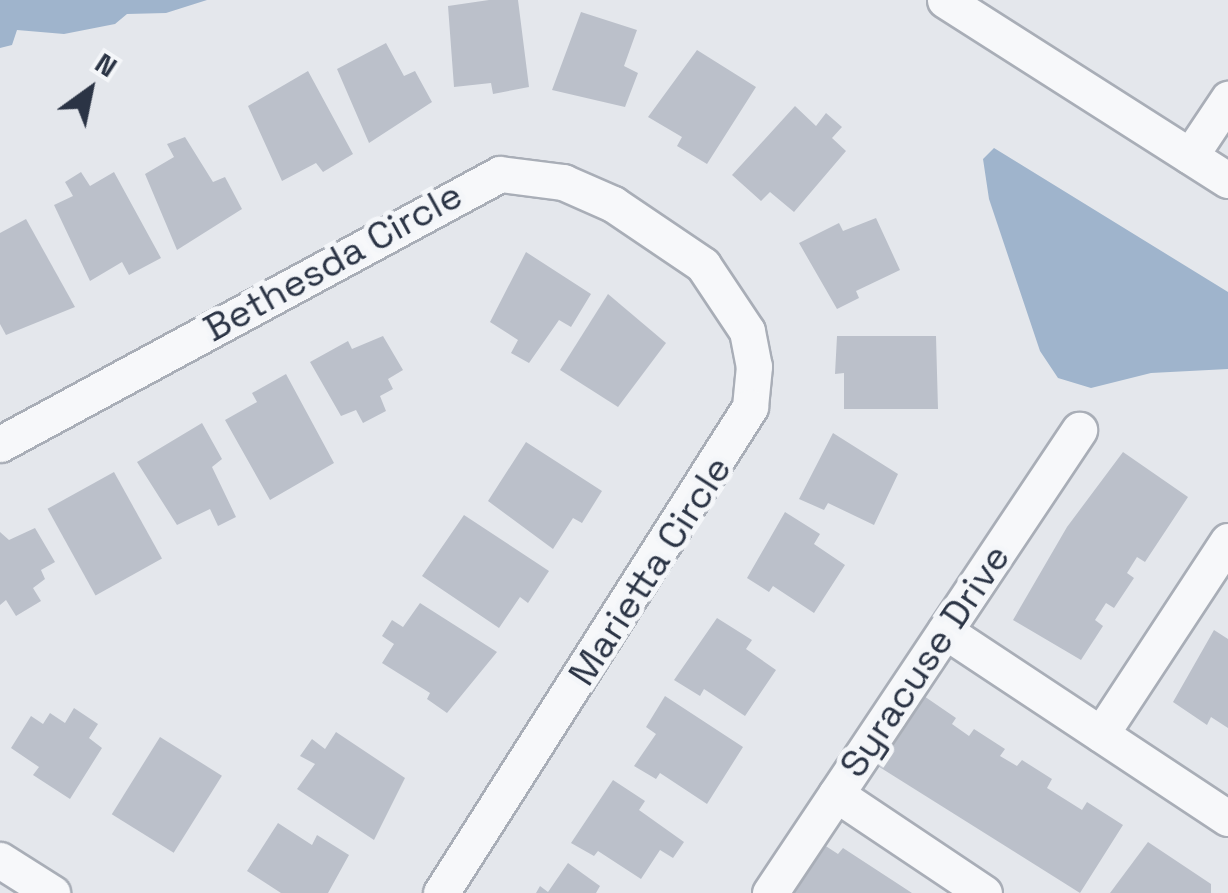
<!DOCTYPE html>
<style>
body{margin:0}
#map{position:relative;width:1228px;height:893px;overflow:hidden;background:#e4e7ec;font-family:"Space Grotesk",sans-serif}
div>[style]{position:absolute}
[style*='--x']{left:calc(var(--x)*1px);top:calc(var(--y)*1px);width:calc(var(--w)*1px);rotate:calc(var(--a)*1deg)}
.water>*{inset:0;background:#9fb4cc}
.building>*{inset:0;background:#bbc0ca;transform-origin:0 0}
.roads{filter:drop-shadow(2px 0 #a9aeb7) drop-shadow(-2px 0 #a9aeb7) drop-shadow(0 2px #a9aeb7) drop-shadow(0 -2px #a9aeb7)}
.minor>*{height:35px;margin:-17.5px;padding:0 17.5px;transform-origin:17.5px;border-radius:17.5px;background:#f7f8fa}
span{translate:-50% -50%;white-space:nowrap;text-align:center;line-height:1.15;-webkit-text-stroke:10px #f4f6f9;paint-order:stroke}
.street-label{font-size:38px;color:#2b3445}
.north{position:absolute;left:40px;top:40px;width:100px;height:100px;-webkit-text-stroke:8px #f4f6f9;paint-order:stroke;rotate:33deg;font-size:28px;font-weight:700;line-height:40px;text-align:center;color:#2b3445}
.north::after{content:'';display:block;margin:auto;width:35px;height:45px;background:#2b3445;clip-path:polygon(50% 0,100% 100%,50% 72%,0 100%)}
</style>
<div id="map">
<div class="water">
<i style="clip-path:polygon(0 0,207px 0,166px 13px,127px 14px,115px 24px,64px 34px,17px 30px,12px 45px,0 48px)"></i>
<i style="clip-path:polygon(994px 148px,1228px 292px,1228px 369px,1151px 373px,1091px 388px,1058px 378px,1040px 351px,989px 199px,983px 159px)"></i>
</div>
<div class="building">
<i style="clip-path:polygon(489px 0,518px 0,529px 87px,493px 94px,491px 83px,454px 87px,448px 6px)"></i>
<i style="clip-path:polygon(581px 12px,637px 30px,624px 66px,638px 73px,625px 107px,552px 90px)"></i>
<i style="clip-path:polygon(386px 43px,404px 76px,415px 71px,432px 102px,369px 143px,337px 69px)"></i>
<i style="clip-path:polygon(697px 50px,756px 87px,707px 164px,677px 146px,682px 137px,648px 117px)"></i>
<i style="clip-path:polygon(308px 71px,353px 154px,323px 172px,316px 163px,282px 181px,248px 106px)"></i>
<i style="clip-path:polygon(795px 106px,816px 126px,826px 113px,842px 127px,832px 138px,846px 151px,794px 212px,770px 192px,761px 201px,732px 175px)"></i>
<i style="clip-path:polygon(185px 137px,213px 182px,225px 177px,242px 209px,177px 250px,145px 174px,174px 157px,167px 144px)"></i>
<i style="clip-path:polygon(81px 172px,90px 186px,114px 172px,161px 258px,129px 275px,122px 262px,90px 281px,54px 205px,73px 196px,65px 182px)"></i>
<i style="clip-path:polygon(876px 218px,900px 270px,856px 291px,859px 298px,837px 309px,799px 243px,839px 223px,843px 231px)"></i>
<i style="clip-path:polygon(26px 219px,75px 307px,6px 335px,0 324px,0 233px)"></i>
<i style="clip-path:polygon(526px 252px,591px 294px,571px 327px,559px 320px,529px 363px,511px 353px,518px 340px,490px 322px)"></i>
<i style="clip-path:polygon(608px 294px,666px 343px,618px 407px,560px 370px)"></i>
<i style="clip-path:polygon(383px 336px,403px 370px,388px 379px,393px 389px,380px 396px,386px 411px,363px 423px,356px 410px,341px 416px,310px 362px,348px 341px,352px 349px)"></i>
<i style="clip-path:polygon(837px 336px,936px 336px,938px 409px,844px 409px,844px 373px,835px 374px)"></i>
<i style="clip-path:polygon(286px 374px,334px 463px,270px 500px,225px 420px,257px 402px,252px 393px)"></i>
<i style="clip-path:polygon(202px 423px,222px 459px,212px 467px,236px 517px,218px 526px,210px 509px,177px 525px,137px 462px)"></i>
<i style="clip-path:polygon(833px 433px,898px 474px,874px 525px,828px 503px,824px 510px,799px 499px)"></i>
<i style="clip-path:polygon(526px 442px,602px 491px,582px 523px,573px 518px,553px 549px,488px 501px)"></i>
<i style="clip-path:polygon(1123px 452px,1188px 497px,1145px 562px,1137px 557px,1127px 573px,1134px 578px,1114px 608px,1106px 603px,1095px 620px,1103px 626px,1081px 660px,1013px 620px,1067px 527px)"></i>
<i style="left:114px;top:472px;width:99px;height:76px;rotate:61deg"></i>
<i style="clip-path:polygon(785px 512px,820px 534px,814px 544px,845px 565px,814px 613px,773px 586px,769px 592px,747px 578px)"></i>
<i style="clip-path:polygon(464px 515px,549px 571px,528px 603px,520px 597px,499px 628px,422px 576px)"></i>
<i style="clip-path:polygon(35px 528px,55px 562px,41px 570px,45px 579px,33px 588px,41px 601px,16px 616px,6px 600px,0 605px,0 532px,9px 540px)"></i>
<i style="clip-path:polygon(420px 603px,497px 652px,447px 713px,427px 699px,430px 693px,382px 663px,394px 644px,382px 636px,392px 620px,403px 627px)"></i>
<i style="clip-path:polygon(717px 618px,752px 640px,746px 649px,776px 670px,745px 716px,704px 689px,700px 696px,674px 680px)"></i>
<i style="clip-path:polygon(1214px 630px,1228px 639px,1228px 728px,1211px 717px,1207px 725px,1173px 702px)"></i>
<i style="clip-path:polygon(921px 694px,956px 718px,952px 724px,969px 736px,974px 729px,1005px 749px,1000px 756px,1017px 766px,1022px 760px,1052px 779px,1047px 788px,1082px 810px,1087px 802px,1123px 825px,1080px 893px,873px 763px)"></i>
<i style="clip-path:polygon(665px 696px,743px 747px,707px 804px,660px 773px,656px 779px,634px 766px,656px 734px,646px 727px)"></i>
<i style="clip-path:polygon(74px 708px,98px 724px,89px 738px,102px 748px,70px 799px,33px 775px,39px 767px,11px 748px,31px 716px,43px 724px,50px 713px,65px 723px)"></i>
<i style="clip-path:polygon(336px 732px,405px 778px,374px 840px,297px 789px,315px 764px,300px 756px,312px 739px,325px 749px)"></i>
<i style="left:160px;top:737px;width:73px;height:91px;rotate:32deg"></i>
<i style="clip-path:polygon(613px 780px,645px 801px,639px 810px,684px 842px,673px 858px,660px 850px,641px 879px,598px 851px,594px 856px,571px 843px)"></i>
<i style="clip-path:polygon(278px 823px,312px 845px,317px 835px,349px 855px,328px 893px,281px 893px,247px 871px)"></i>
<i style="clip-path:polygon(818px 841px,838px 854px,843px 848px,912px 893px,786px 893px)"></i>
<i style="clip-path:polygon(1148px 842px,1211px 884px,1211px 893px,1110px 893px)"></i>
<i style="clip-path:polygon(568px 863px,600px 886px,596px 893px,536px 893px,540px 886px,548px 892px)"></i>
</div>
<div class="roads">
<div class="minor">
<i style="--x:945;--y:0;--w:335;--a:32.5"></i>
<i style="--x:1190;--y:156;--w:69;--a:-56.3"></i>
<i style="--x:0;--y:444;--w:568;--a:-28.37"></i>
<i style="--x:500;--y:174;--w:64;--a:7.2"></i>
<i style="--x:563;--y:182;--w:55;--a:23.7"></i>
<i style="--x:613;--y:204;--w:109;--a:34.1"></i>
<i style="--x:703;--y:265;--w:79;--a:56.3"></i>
<i style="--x:747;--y:331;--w:36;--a:79"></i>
<i style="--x:754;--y:366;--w:41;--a:95.6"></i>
<i style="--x:750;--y:407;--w:576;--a:122.45"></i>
<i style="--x:945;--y:631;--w:339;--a:33.5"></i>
<i style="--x:1101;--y:734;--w:231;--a:-56.7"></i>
<i style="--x:836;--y:794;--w:178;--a:33.8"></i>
<i style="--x:0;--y:860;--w:62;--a:32.4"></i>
<i style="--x:770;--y:893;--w:557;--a:-56.28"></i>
</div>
</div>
<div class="street-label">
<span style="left:333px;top:262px;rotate:-29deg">Bethesda Circle</span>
<span style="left:650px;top:571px;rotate:-57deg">Marietta Circle</span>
<span style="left:925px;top:661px;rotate:-56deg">Syracuse Drive</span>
</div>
<div class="north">N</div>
</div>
